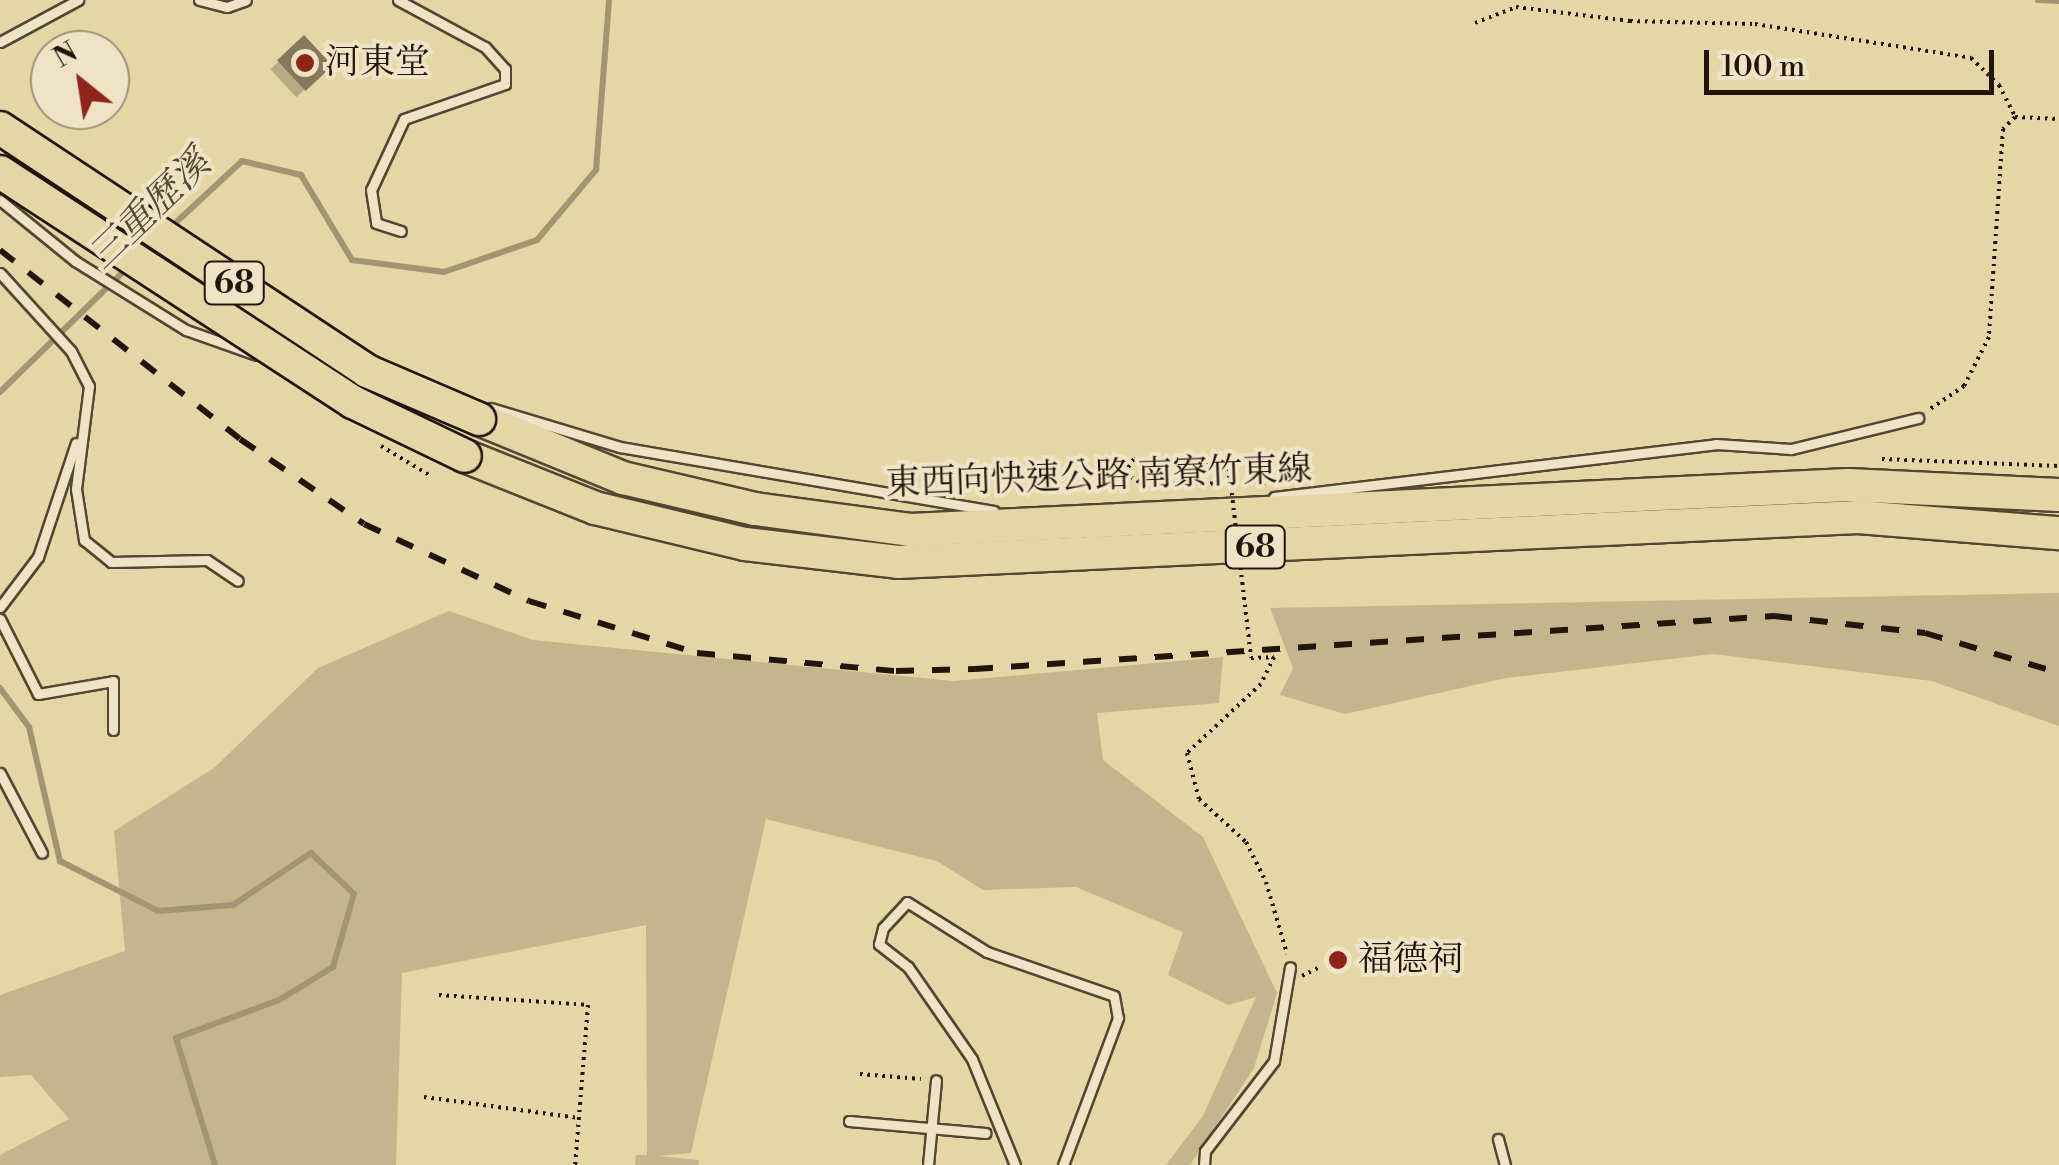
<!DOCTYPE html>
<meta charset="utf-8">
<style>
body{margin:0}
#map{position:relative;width:2059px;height:1165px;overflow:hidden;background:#e5d6a6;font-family:"Libre Bodoni","Noto Serif TC",serif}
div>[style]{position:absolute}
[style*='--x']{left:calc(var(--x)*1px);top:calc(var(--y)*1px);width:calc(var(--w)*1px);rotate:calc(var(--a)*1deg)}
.green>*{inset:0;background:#c4b58c}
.shadow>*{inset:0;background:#0003;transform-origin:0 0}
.stream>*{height:6px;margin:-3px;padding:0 3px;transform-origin:3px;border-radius:3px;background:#a39572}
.building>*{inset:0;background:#877a5c;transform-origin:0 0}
.path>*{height:4px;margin-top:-2px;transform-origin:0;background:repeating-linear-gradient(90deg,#22160c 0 2.5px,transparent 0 7.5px)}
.roads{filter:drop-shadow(2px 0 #534632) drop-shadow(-2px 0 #534632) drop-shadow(0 2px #534632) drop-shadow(0 -2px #534632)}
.lane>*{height:9px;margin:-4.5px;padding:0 4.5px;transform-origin:4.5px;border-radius:4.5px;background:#eee4c5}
.highway>*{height:32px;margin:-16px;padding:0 16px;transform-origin:16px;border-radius:16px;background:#e5d6a6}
.rail>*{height:6px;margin-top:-3px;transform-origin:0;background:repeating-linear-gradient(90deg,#22160c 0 18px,transparent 0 36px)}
.path-bridge>*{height:4px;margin-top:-2px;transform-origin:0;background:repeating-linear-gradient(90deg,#22160c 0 2.5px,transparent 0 7.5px)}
.bridges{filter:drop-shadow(2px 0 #22160c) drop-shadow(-2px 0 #22160c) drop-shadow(0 2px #22160c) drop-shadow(0 -2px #22160c)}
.highway-bridge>*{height:32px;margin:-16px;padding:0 16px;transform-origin:16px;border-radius:16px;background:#e5d6a6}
.dots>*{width:28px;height:28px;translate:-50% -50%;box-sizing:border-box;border:5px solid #eee4c5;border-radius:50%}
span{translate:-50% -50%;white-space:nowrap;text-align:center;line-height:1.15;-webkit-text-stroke:8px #eee4c5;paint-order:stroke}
.shield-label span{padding:2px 8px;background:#eee4c5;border:2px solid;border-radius:8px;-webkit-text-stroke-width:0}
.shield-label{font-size:32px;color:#22160c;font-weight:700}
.poi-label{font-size:35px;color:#22160c}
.left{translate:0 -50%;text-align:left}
.street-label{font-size:35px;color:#22160c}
.water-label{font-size:38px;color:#564935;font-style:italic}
.north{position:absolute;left:30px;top:30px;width:100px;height:100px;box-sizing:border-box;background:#eee4c5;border:2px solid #9c927b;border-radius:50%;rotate:330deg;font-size:28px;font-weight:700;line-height:40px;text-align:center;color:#22160c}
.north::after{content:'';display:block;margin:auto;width:35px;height:45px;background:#8f2418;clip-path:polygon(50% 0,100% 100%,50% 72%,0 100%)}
.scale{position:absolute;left:1704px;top:50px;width:290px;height:45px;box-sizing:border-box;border:5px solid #22160c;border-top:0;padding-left:12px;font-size:30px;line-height:35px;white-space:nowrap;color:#22160c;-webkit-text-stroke:8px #eee4c5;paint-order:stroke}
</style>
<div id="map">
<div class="green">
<i style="clip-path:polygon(2059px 593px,2059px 726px,1932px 681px,1713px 654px,1506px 678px,1345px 714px,1280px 695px,1293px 668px,1270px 608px)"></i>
<i style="clip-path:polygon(449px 611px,533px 640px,953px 681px,1223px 657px,1219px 703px,1097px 713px,1103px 760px,1203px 837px,1277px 993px,1254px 1068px,1190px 1165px,1166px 1165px,1203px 1116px,1256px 997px,1228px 1005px,1168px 975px,1183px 932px,1076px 887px,983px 890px,937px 861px,766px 819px,691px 1153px,658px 1156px,699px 1160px,698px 1165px,635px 1165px,636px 1155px,647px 1155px,646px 925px,402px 973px,396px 1165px,0 1165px,0 1155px,69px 1119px,31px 1075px,0 1077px,0 995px,125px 951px,114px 831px,214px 768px,318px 668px)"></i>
</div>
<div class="shadow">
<i style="left:304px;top:38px;width:38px;height:46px;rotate:47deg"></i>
</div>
<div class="stream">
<i style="--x:2038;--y:0;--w:21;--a:3"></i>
<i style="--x:170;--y:228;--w:98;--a:-42.9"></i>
<i style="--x:242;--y:161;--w:61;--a:13.3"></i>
<i style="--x:301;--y:175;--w:99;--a:59"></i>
<i style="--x:352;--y:260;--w:93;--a:7.4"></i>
<i style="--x:444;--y:272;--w:98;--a:-19"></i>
<i style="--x:537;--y:240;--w:92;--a:-49.9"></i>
<i style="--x:596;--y:170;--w:170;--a:-85.6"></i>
<i style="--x:0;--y:392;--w:179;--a:-44.3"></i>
<i style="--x:0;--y:688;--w:49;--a:53.4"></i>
<i style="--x:29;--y:727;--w:138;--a:77"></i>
<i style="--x:60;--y:861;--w:110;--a:27"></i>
<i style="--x:158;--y:911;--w:75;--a:-4.6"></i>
<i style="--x:233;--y:905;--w:94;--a:-33.7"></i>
<i style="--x:311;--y:853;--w:59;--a:43.6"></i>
<i style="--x:354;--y:894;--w:76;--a:106"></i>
<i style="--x:333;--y:967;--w:63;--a:148.6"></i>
<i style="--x:279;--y:1000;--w:110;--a:159.7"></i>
<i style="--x:176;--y:1038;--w:133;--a:72.9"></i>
</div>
<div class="building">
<i style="left:304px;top:35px;width:42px;height:37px;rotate:47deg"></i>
</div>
<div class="path">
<i style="--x:1475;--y:23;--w:44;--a:-21.3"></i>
<i style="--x:1516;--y:7;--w:115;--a:7"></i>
<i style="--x:1630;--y:21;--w:125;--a:1.4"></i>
<i style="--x:1755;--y:24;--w:219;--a:8.9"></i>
<i style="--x:1971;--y:58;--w:39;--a:44"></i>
<i style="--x:1999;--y:85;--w:36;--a:63"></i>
<i style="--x:2015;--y:117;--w:17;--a:135"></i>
<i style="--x:2003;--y:129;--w:208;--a:93.9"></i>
<i style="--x:1989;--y:337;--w:55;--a:117"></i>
<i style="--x:1964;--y:386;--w:41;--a:145.9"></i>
<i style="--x:2015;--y:117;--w:44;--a:2.6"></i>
<i style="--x:381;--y:446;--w:58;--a:31"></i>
<i style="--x:1882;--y:459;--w:177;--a:2.3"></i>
<i style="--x:1230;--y:478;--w:16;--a:-117"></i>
<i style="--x:1223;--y:464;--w:51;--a:176.6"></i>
<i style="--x:1172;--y:467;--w:39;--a:-168"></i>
<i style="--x:1134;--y:459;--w:17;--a:126"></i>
<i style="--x:1124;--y:473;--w:22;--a:30"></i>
<i style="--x:1143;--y:484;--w:129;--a:-0.4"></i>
<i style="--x:1251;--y:658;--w:23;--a:-2"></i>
<i style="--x:1274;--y:657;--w:30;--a:116"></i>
<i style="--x:1261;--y:684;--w:101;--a:137"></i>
<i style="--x:1187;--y:753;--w:48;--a:75.4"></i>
<i style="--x:1199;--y:799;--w:64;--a:42.5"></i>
<i style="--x:1246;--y:842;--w:45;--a:63.4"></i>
<i style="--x:1266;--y:882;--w:75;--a:73.7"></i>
<i style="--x:1302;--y:976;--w:20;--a:-27"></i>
<i style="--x:439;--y:995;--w:149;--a:3.8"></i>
<i style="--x:588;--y:1005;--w:161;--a:94.6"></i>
<i style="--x:860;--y:1074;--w:61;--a:4.7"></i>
<i style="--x:424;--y:1097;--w:156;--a:7.7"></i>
</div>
<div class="roads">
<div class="lane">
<i style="--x:199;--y:0;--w:29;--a:14"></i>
<i style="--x:227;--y:7;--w:20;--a:-20"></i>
<i style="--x:398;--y:0;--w:99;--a:28.4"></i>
<i style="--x:485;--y:47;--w:30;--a:48"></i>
<i style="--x:505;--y:69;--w:15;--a:90"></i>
<i style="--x:505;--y:84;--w:107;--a:160.9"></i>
<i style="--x:404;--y:119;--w:78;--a:114.9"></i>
<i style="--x:371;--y:190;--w:33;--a:81"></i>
<i style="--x:376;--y:223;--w:26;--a:18"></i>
<i style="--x:0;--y:42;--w:89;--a:-28.3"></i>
<i style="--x:0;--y:200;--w:97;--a:39.1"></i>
<i style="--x:75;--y:261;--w:131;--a:31.9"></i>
<i style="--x:186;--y:330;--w:75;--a:19.4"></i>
<i style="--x:0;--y:273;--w:105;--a:47.7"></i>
<i style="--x:71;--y:351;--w:39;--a:63"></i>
<i style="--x:89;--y:386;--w:104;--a:97.2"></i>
<i style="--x:76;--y:489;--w:52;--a:81.1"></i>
<i style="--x:84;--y:540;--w:35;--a:39"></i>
<i style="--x:111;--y:562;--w:96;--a:-1.2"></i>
<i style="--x:207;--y:560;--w:37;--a:34"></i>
<i style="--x:491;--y:408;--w:135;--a:16.8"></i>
<i style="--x:620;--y:447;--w:379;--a:9.7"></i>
<i style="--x:1274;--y:497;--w:445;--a:-6.8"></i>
<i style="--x:1716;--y:444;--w:75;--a:3.8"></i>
<i style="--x:1791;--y:449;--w:131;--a:-13.7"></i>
<i style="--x:0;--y:607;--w:63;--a:-52.8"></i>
<i style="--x:38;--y:557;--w:120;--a:-71.6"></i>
<i style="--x:0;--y:619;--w:84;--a:63.1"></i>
<i style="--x:38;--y:694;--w:76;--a:-9.8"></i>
<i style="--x:113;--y:681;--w:49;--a:90"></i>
<i style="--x:0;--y:773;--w:90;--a:62.3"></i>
<i style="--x:849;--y:1121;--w:137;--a:5"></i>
<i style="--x:1498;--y:1139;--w:27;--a:75"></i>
<i style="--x:928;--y:1165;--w:85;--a:-84.6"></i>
<i style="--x:1015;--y:1165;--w:114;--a:-112.1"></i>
<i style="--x:972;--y:1059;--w:112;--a:-124.8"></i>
<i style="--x:908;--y:967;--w:37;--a:-142"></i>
<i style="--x:879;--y:944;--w:16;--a:-76"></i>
<i style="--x:883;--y:928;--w:35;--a:-47"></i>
<i style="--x:907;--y:902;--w:94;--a:32"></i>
<i style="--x:987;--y:952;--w:134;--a:19.1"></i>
<i style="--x:1114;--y:996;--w:22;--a:80"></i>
<i style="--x:1118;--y:1018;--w:157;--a:110.5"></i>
<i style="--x:1204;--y:1165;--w:14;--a:-86"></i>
<i style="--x:1205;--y:1151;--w:113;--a:-52.5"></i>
<i style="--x:1274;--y:1061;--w:95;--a:-80.3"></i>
</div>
<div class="highway">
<i style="--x:479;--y:419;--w:156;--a:22.3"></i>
<i style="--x:623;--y:478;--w:136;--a:13.2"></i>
<i style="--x:755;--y:509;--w:156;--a:7.7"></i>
<i style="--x:910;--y:530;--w:939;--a:-2.75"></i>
<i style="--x:1848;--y:485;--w:211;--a:2.7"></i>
<i style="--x:465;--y:456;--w:140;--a:21.8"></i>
<i style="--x:595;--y:508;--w:154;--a:13.5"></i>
<i style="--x:745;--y:544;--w:154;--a:6.7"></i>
<i style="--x:898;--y:562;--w:961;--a:-2.68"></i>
<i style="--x:1858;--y:517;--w:202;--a:4.6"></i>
</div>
</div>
<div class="rail">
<i style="--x:0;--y:250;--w:305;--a:38.2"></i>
<i style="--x:240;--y:439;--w:150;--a:34.4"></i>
<i style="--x:364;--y:524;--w:182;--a:25"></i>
<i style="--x:529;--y:601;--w:176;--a:17.2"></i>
<i style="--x:697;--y:653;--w:200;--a:5.2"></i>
<i style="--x:896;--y:671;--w:79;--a:-1.5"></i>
<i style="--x:975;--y:669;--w:801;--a:-3.8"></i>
<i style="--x:1774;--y:616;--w:152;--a:6.4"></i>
<i style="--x:1925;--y:633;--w:140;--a:16.6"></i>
</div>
<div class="path-bridge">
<i style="--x:1230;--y:478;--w:181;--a:83.3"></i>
</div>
<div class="bridges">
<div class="highway-bridge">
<i style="--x:0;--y:128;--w:440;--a:33.5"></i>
<i style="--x:367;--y:371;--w:122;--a:23.2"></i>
<i style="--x:0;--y:172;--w:421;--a:33.1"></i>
<i style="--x:353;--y:402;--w:124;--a:25.7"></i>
</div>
</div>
<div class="dots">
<i style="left:305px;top:63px;background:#8f2418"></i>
<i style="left:1338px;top:960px;background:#8f2418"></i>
</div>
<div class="shield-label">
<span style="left:234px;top:283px">68</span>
<span style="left:1255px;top:547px">68</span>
</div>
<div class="poi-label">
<span class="left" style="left:325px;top:63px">河東堂</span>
<span class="left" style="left:1358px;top:960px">福德祠</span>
</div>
<div class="street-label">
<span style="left:1099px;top:477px;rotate:-2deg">東西向快速公路 南寮竹東線</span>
</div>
<div class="water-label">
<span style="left:150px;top:210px;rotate:-44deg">三重歷溪</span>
</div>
<div class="north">N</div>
<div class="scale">100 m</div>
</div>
